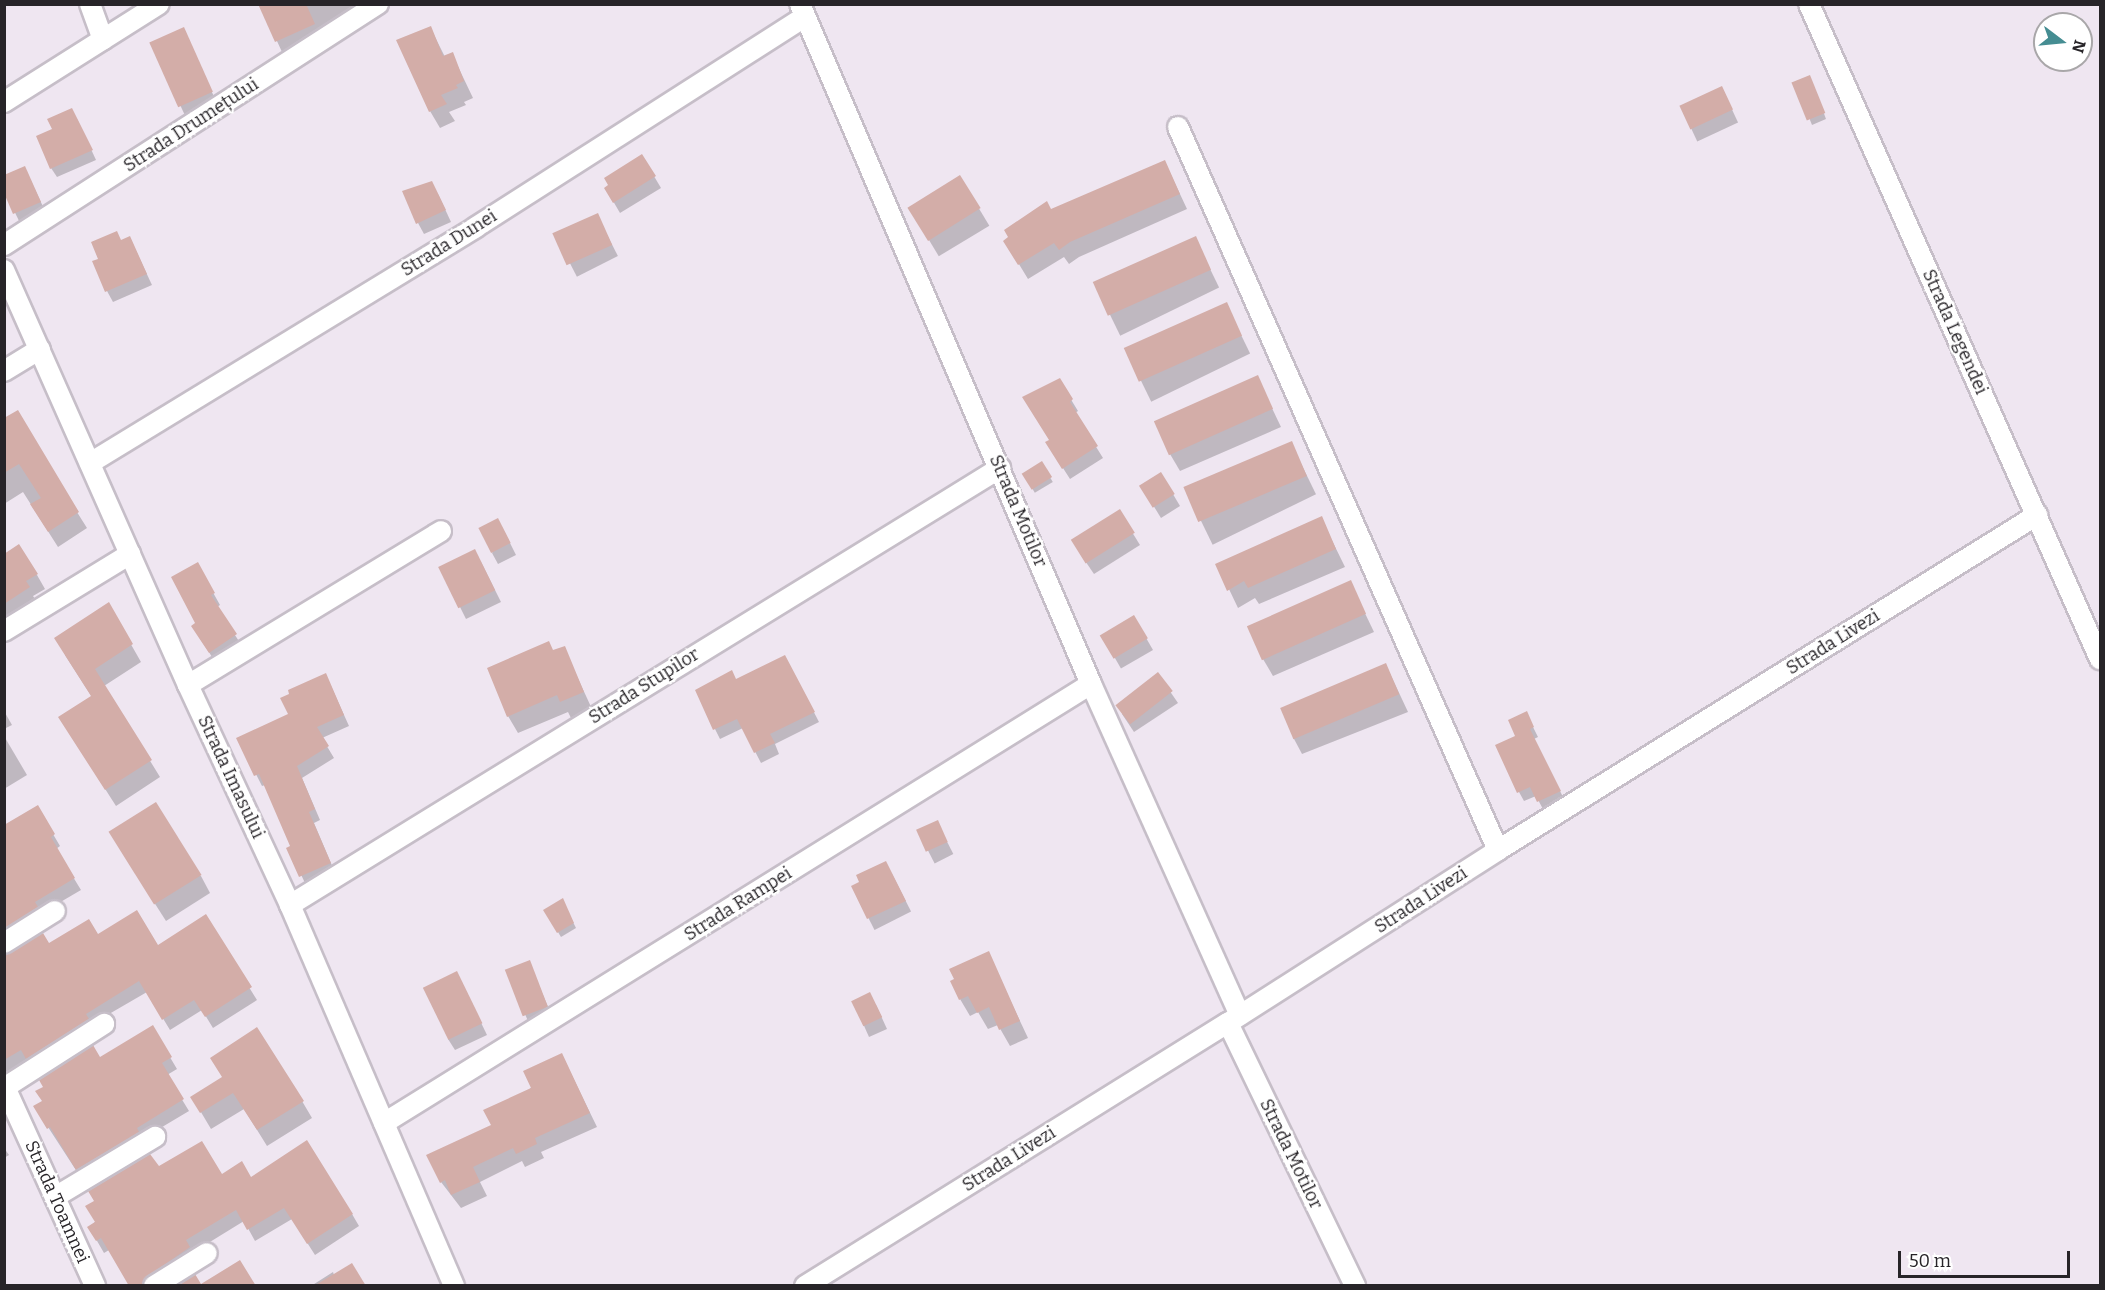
<!DOCTYPE html>
<meta charset="utf-8">
<style>
body{margin:0}
#map{position:relative;width:2105px;height:1290px;overflow:hidden;background:#efe6f1;font-family:Bitter,serif}
div>[style]{position:absolute}
[style*='--x']{left:calc(var(--x)*1px);top:calc(var(--y)*1px);width:calc(var(--w)*1px);rotate:calc(var(--a)*1deg)}
.shadow>*{inset:0;background:#0003;transform-origin:0 0}
.building>*{inset:0;background:#d3ada8;transform-origin:0 0}
.roads{filter:drop-shadow(2px 0 #c6bec8) drop-shadow(-2px 0 #c6bec8) drop-shadow(0 2px #c6bec8) drop-shadow(0 -2px #c6bec8)}
.street>*{height:20px;margin:-10px;padding:0 10px;transform-origin:10px;border-radius:10px;background:#fff}
span{translate:-50% -50%;white-space:nowrap;text-align:center;line-height:1.15;-webkit-text-stroke:4.5px #fff;paint-order:stroke}
.street-label{font-size:18px;color:#272428}
.frame{position:absolute;inset:0;border:6px solid #272428;pointer-events:none}
.north{position:absolute;left:2033px;top:12px;width:60px;height:60px;box-sizing:border-box;background:#fff;border:2px solid #a9a7a9;border-radius:50%;rotate:106deg;font-size:16px;font-weight:700;line-height:24px;text-align:center;color:#272428}
.north::after{content:'';display:block;margin:auto;width:21px;height:27px;background:#458d92;clip-path:polygon(50% 0,100% 100%,50% 72%,0 100%)}
.scale{position:absolute;left:1898px;top:1251px;width:172px;height:27px;box-sizing:border-box;border:3px solid #272428;border-top:0;padding-left:8px;font-size:18px;line-height:21px;white-space:nowrap;color:#272428;-webkit-text-stroke:4px #fff;paint-order:stroke}
</style>
<div id="map">
<div class="shadow">
<i style="clip-path:polygon(260px 4px,363px 4px,364px 8px,317px 29px,320px 36px,282px 52px)"></i>
<i style="clip-path:polygon(430px 27px,445px 57px,452px 54px,473px 98px,464px 102px,466px 105px,449px 112px,455px 121px,440px 128px,430px 111px)"></i>
<i style="clip-path:polygon(184px 29px,215px 99px,189px 124px,152px 45px)"></i>
<i style="clip-path:polygon(1812px 82px,1826px 119px,1812px 125px,1810px 120px)"></i>
<i style="left:1722px;top:88px;width:38px;height:45px;rotate:65deg"></i>
<i style="clip-path:polygon(77px 119px,96px 160px,57px 177px,51px 168px)"></i>
<i style="clip-path:polygon(642px 156px,661px 188px,620px 213px,606px 189px)"></i>
<i style="clip-path:polygon(1165px 162px,1187px 209px,1079px 257px,1069px 264px,1064px 257px,1028px 279px,1014px 256px,1051px 211px)"></i>
<i style="clip-path:polygon(25px 168px,46px 213px,21px 225px,4px 190px)"></i>
<i style="left:960px;top:177px;width:57px;height:59px;rotate:59deg"></i>
<i style="clip-path:polygon(438px 194px,451px 222px,424px 234px,418px 223px)"></i>
<i style="left:597px;top:215px;width:46px;height:46px;rotate:63deg"></i>
<i style="clip-path:polygon(130px 238px,152px 285px,113px 302px,107px 291px,100px 259px)"></i>
<i style="left:1195px;top:238px;width:55px;height:110px;rotate:64deg"></i>
<i style="left:1226px;top:304px;width:55px;height:110px;rotate:64deg"></i>
<i style="clip-path:polygon(1257px 377px,1281px 427px,1180px 471px,1170px 454px)"></i>
<i style="clip-path:polygon(1059px 380px,1078px 411px,1075px 413px,1103px 458px,1070px 479px,1054px 454px,1051px 441px)"></i>
<i style="clip-path:polygon(4px 420px,53px 474px,87px 528px,58px 547px,23px 492px,4px 504px)"></i>
<i style="left:1291px;top:443px;width:57px;height:115px;rotate:64deg"></i>
<i style="left:1042px;top:464px;width:21px;height:21px;rotate:59deg"></i>
<i style="clip-path:polygon(1161px 474px,1180px 506px,1161px 518px,1148px 497px)"></i>
<i style="clip-path:polygon(1119px 511px,1140px 545px,1094px 574px,1079px 552px)"></i>
<i style="clip-path:polygon(1321px 518px,1345px 567px,1259px 604px,1255px 598px,1238px 608px,1217px 564px)"></i>
<i style="clip-path:polygon(504px 531px,516px 555px,498px 564px,492px 553px)"></i>
<i style="clip-path:polygon(4px 555px,37px 575px,45px 589px,33px 596px,37px 602px,4px 623px)"></i>
<i style="clip-path:polygon(481px 562px,501px 602px,466px 619px,440px 567px)"></i>
<i style="clip-path:polygon(197px 564px,220px 605px,217px 607px,242px 646px,216px 663px,199px 637px)"></i>
<i style="clip-path:polygon(1350px 582px,1374px 632px,1273px 676px,1263px 659px)"></i>
<i style="clip-path:polygon(108px 604px,141px 662px,104px 686px,160px 777px,116px 806px,70px 734px,92px 697px,65px 655px)"></i>
<i style="left:1134px;top:617px;width:38px;height:37px;rotate:60deg"></i>
<i style="clip-path:polygon(564px 648px,592px 709px,571px 718px,568px 712px,518px 733px,508px 716px,554px 652px)"></i>
<i style="clip-path:polygon(1386px 665px,1408px 712px,1302px 754px,1293px 737px)"></i>
<i style="clip-path:polygon(790px 666px,819px 722px,775px 744px,779px 754px,761px 763px,743px 728px,720px 739px,715px 729px,736px 680px)"></i>
<i style="clip-path:polygon(1158px 674px,1178px 703px,1134px 732px,1122px 714px)"></i>
<i style="clip-path:polygon(331px 686px,349px 726px,322px 738px,334px 758px,302px 778px,320px 820px,314px 823px,336px 875px,307px 887px,288px 848px,292px 847px,265px 785px,262px 786px,238px 739px,290px 714px)"></i>
<i style="clip-path:polygon(4px 711px,12px 725px,4px 729px)"></i>
<i style="clip-path:polygon(1531px 723px,1538px 737px,1534px 739px,1565px 801px,1544px 811px,1536px 796px,1524px 801px,1519px 792px,1517px 737px)"></i>
<i style="clip-path:polygon(4px 736px,27px 775px,4px 789px)"></i>
<i style="clip-path:polygon(37px 807px,60px 846px,56px 849px,81px 890px,40px 914px,4px 944px,4px 827px)"></i>
<i style="left:937px;top:822px;width:36px;height:21px;rotate:63deg"></i>
<i style="clip-path:polygon(120px 849px,201px 876px,210px 893px,166px 921px)"></i>
<i style="left:892px;top:874px;width:42px;height:41px;rotate:63deg"></i>
<i style="clip-path:polygon(562px 900px,576px 928px,561px 937px,545px 911px)"></i>
<i style="clip-path:polygon(205px 916px,257px 1000px,213px 1028px,202px 1010px,170px 1030px,147px 992px,4px 1075px,4px 1030px,49px 945px,97px 936px,157px 947px)"></i>
<i style="clip-path:polygon(988px 953px,1028px 1038px,1010px 1046px,998px 1025px,988px 1029px,978px 1012px,970px 1016px,960px 999px)"></i>
<i style="left:529px;top:962px;width:62px;height:24px;rotate:67deg"></i>
<i style="clip-path:polygon(457px 973px,487px 1035px,455px 1050px,448px 1039px)"></i>
<i style="clip-path:polygon(853px 1001px,876px 1005px,887px 1029px,869px 1037px)"></i>
<i style="clip-path:polygon(152px 1027px,177px 1069px,167px 1075px,189px 1111px,142px 1139px,83px 1181px,35px 1107px)"></i>
<i style="clip-path:polygon(562px 1055px,597px 1127px,541px 1152px,544px 1158px,525px 1167px,522px 1161px,480px 1182px,487px 1196px,461px 1208px,441px 1182px)"></i>
<i style="clip-path:polygon(224px 1078px,302px 1101px,312px 1118px,267px 1146px,244px 1109px,211px 1129px,192px 1097px)"></i>
<i style="clip-path:polygon(4px 1148px,9px 1155px,4px 1158px)"></i>
<i style="clip-path:polygon(159px 1168px,251px 1179px,352px 1214px,359px 1226px,315px 1255px,292px 1219px,255px 1241px,244px 1221px,192px 1253px,158px 1286px,131px 1286px,109px 1250px,104px 1253px,89px 1227px)"></i>
<i style="clip-path:polygon(333px 1272px,334px 1275px,364px 1286px,311px 1286px)"></i>
</div>
<div class="building">
<i style="clip-path:polygon(258px 4px,306px 4px,315px 24px,275px 42px)"></i>
<i style="clip-path:polygon(431px 26px,443px 56px,453px 52px,464px 81px,456px 85px,458px 88px,441px 95px,447px 104px,429px 112px,396px 40px)"></i>
<i style="left:184px;top:27px;width:71px;height:38px;rotate:66deg"></i>
<i style="left:1810px;top:75px;width:41px;height:20px;rotate:68deg"></i>
<i style="left:1722px;top:86px;width:26px;height:47px;rotate:65deg"></i>
<i style="clip-path:polygon(72px 108px,93px 150px,50px 169px,36px 136px,52px 129px,47px 119px)"></i>
<i style="clip-path:polygon(642px 154px,656px 176px,613px 203px,604px 188px,608px 185px,604px 178px)"></i>
<i style="clip-path:polygon(1165px 160px,1180px 194px,1070px 242px,1059px 250px,1054px 243px,1018px 265px,1003px 241px,1008px 237px,1004px 230px,1047px 201px,1051px 209px)"></i>
<i style="clip-path:polygon(25px 166px,41px 202px,13px 214px,4px 193px,4px 175px)"></i>
<i style="left:960px;top:175px;width:39px;height:62px;rotate:58deg"></i>
<i style="clip-path:polygon(432px 181px,446px 210px,416px 224px,402px 191px)"></i>
<i style="left:598px;top:213px;width:35px;height:50px;rotate:66deg"></i>
<i style="clip-path:polygon(117px 231px,121px 240px,130px 236px,147px 274px,105px 292px,92px 261px,98px 259px,91px 242px)"></i>
<i style="left:1196px;top:236px;width:37px;height:113px;rotate:66deg"></i>
<i style="left:1227px;top:302px;width:37px;height:113px;rotate:66deg"></i>
<i style="left:1258px;top:375px;width:37px;height:114px;rotate:66deg"></i>
<i style="clip-path:polygon(1060px 378px,1073px 399px,1070px 402px,1098px 446px,1062px 469px,1045px 442px,1049px 440px,1022px 397px)"></i>
<i style="clip-path:polygon(18px 410px,79px 512px,48px 532px,30px 504px,41px 498px,19px 464px,4px 473px,4px 418px)"></i>
<i style="left:1292px;top:441px;width:38px;height:118px;rotate:67deg"></i>
<i style="left:1042px;top:461px;width:19px;height:24px;rotate:58deg"></i>
<i style="left:1161px;top:472px;width:26px;height:26px;rotate:58deg"></i>
<i style="left:1120px;top:509px;width:28px;height:58px;rotate:58deg"></i>
<i style="clip-path:polygon(1322px 516px,1336px 549px,1248px 588px,1244px 581px,1227px 591px,1215px 564px)"></i>
<i style="left:498px;top:518px;width:28px;height:22px;rotate:63deg"></i>
<i style="clip-path:polygon(19px 544px,38px 574px,26px 581px,30px 587px,4px 604px,4px 554px)"></i>
<i style="left:475px;top:549px;width:46px;height:41px;rotate:64deg"></i>
<i style="clip-path:polygon(198px 562px,215px 593px,211px 595px,237px 634px,209px 653px,191px 626px,195px 623px,171px 577px)"></i>
<i style="left:1351px;top:580px;width:37px;height:114px;rotate:66deg"></i>
<i style="clip-path:polygon(109px 602px,133px 644px,95px 669px,152px 760px,105px 790px,58px 717px,91px 696px,54px 638px)"></i>
<i style="left:1134px;top:615px;width:27px;height:40px;rotate:59deg"></i>
<i style="clip-path:polygon(549px 641px,553px 650px,565px 646px,584px 692px,560px 702px,557px 695px,507px 717px,487px 668px)"></i>
<i style="clip-path:polygon(785px 655px,815px 712px,770px 734px,775px 743px,754px 753px,737px 719px,713px 730px,695px 690px,732px 670px,736px 679px)"></i>
<i style="left:1386px;top:663px;width:34px;height:115px;rotate:67deg"></i>
<i style="left:1158px;top:672px;width:24px;height:54px;rotate:52deg"></i>
<i style="clip-path:polygon(326px 673px,344px 715px,317px 727px,329px 746px,297px 766px,315px 809px,309px 812px,331px 863px,299px 877px,286px 848px,290px 846px,259px 774px,254px 776px,236px 738px,288px 714px,280px 698px,289px 694px,288px 690px)"></i>
<i style="clip-path:polygon(1527px 711px,1534px 727px,1530px 729px,1561px 791px,1537px 802px,1530px 787px,1517px 793px,1495px 745px,1515px 736px,1508px 720px)"></i>
<i style="left:156px;top:802px;width:86px;height:56px;rotate:58deg"></i>
<i style="clip-path:polygon(38px 805px,55px 834px,51px 837px,75px 878px,35px 902px,38px 907px,4px 929px,4px 825px)"></i>
<i style="left:938px;top:820px;width:24px;height:24px;rotate:66deg"></i>
<i style="clip-path:polygon(886px 861px,906px 901px,867px 919px,851px 886px,859px 882px,856px 875px)"></i>
<i style="clip-path:polygon(563px 898px,574px 923px,557px 933px,543px 910px)"></i>
<i style="clip-path:polygon(137px 910px,158px 945px,206px 914px,252px 987px,205px 1017px,194px 1000px,162px 1020px,139px 981px,86px 1014px,89px 1019px,26px 1059px,21px 1050px,4px 1060px,4px 955px,43px 933px,49px 943px,89px 919px,98px 934px)"></i>
<i style="clip-path:polygon(989px 951px,1020px 1021px,999px 1030px,989px 1007px,977px 1013px,968px 996px,959px 1000px,950px 981px,954px 979px,949px 969px)"></i>
<i style="left:530px;top:960px;width:50px;height:27px;rotate:69deg"></i>
<i style="left:457px;top:971px;width:58px;height:38px;rotate:64deg"></i>
<i style="left:870px;top:992px;width:28px;height:21px;rotate:64deg"></i>
<i style="clip-path:polygon(153px 1025px,172px 1057px,162px 1063px,184px 1099px,137px 1128px,139px 1132px,76px 1170px,50px 1127px,47px 1129px,33px 1106px,42px 1101px,35px 1091px,43px 1087px,39px 1080px,93px 1045px,100px 1057px)"></i>
<i style="clip-path:polygon(257px 1027px,304px 1101px,257px 1130px,233px 1093px,200px 1113px,190px 1097px,222px 1077px,210px 1058px)"></i>
<i style="clip-path:polygon(562px 1053px,590px 1113px,535px 1138px,537px 1144px,516px 1154px,513px 1148px,473px 1167px,480px 1182px,451px 1195px,445px 1180px,440px 1183px,426px 1155px,491px 1125px,483px 1110px,531px 1088px,523px 1071px)"></i>
<i style="clip-path:polygon(307px 1140px,353px 1214px,307px 1244px,284px 1208px,247px 1230px,236px 1210px,186px 1240px,190px 1247px,148px 1276px,142px 1286px,129px 1286px,101px 1238px,96px 1241px,87px 1227px,95px 1222px,85px 1206px,94px 1201px,88px 1191px,150px 1154px,159px 1166px,202px 1141px,222px 1174px,242px 1161px,251px 1177px)"></i>
<i style="clip-path:polygon(240px 1260px,256px 1286px,178px 1286px,195px 1274px,201px 1284px)"></i>
<i style="clip-path:polygon(352px 1263px,366px 1286px,314px 1286px)"></i>
</div>
<div class="roads">
<div class="street">
<i style="--x:90;--y:4;--w:38;--a:70"></i>
<i style="--x:800;--y:4;--w:740;--a:66.83"></i>
<i style="--x:1091;--y:684;--w:363;--a:65.8"></i>
<i style="--x:1809;--y:4;--w:717;--a:66.05"></i>
<i style="--x:4;--y:102;--w:183;--a:-32.3"></i>
<i style="--x:1178;--y:127;--w:791;--a:66.13"></i>
<i style="--x:4;--y:245;--w:445;--a:-32.8"></i>
<i style="--x:4;--y:270;--w:454;--a:66.1"></i>
<i style="--x:188;--y:685;--w:242;--a:65.1"></i>
<i style="--x:290;--y:905;--w:415;--a:66.7"></i>
<i style="--x:4;--y:371;--w:42;--a:-31.4"></i>
<i style="--x:90;--y:463;--w:452;--a:-31.4"></i>
<i style="--x:476;--y:227;--w:390;--a:-32.6"></i>
<i style="--x:4;--y:631;--w:148;--a:-31.4"></i>
<i style="--x:188;--y:685;--w:296;--a:-31.3"></i>
<i style="--x:290;--y:905;--w:834;--a:-31.61"></i>
<i style="--x:4;--y:943;--w:60;--a:-32.1"></i>
<i style="--x:1228;--y:1023;--w:292;--a:64.2"></i>
<i style="--x:4;--y:1085;--w:221;--a:65.6"></i>
<i style="--x:4;--y:1088;--w:119;--a:-32.6"></i>
<i style="--x:384;--y:1123;--w:832;--a:-31.84"></i>
<i style="--x:55;--y:1197;--w:117;--a:-31"></i>
<i style="--x:154;--y:1286;--w:62;--a:-31.9"></i>
<i style="--x:805;--y:1286;--w:498;--a:-31.9"></i>
<i style="--x:1228;--y:1023;--w:321;--a:-32.6"></i>
<i style="--x:1498;--y:850;--w:635;--a:-31.86"></i>
</div>
</div>
<div class="street-label">
<span style="left:191px;top:125px;rotate:-33deg">Strada Drumețului</span>
<span style="left:449px;top:243px;rotate:-32deg">Strada Dunei</span>
<span style="left:1955px;top:332px;rotate:66deg">Strada Legendei</span>
<span style="left:1018px;top:511px;rotate:67deg">Strada Motilor</span>
<span style="left:1833px;top:642px;rotate:-32deg">Strada Livezi</span>
<span style="left:644px;top:686px;rotate:-32deg">Strada Stupilor</span>
<span style="left:231px;top:777px;rotate:65deg">Strada Imasului</span>
<span style="left:1421px;top:900px;rotate:-33deg">Strada Livezi</span>
<span style="left:738px;top:904px;rotate:-32deg">Strada Rampei</span>
<span style="left:1291px;top:1154px;rotate:64deg">Strada Motilor</span>
<span style="left:1009px;top:1159px;rotate:-32deg">Strada Livezi</span>
<span style="left:57px;top:1202px;rotate:66deg">Strada Toamnei</span>
</div>
<div class="frame"></div>
<div class="north">N</div>
<div class="scale">50 m</div>
</div>
